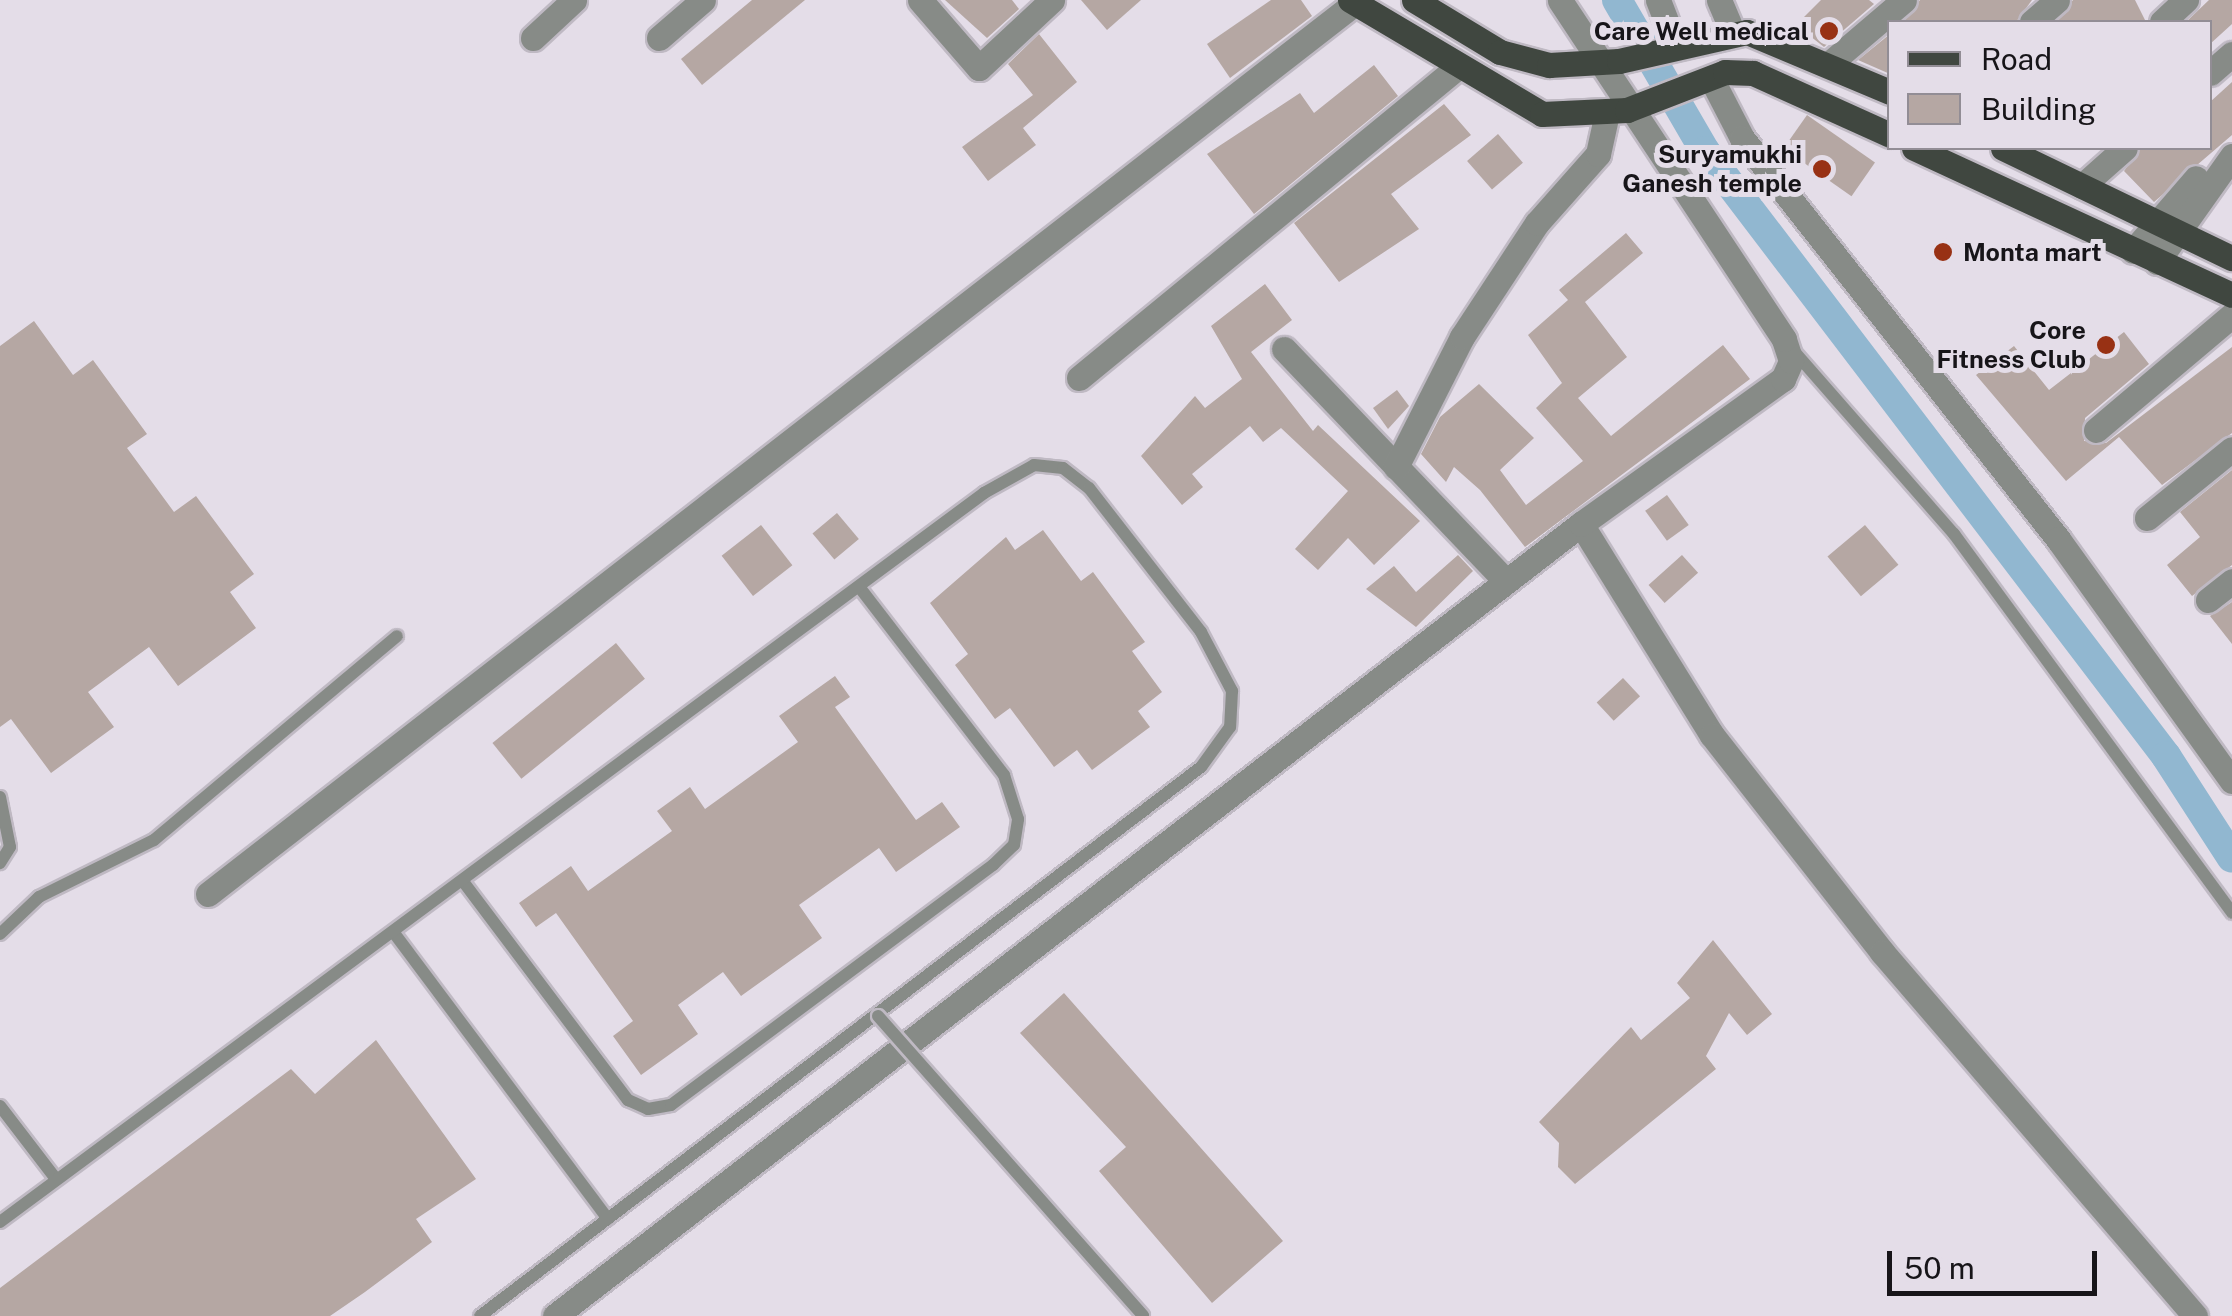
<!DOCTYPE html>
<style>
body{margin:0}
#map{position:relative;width:2232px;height:1316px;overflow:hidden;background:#e4dde8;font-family:"Public Sans",sans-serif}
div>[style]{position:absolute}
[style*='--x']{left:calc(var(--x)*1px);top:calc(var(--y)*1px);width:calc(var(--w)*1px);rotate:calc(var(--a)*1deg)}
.canal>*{height:30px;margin:-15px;padding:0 15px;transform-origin:15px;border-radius:15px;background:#91b7d0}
.building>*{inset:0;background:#b5a7a3;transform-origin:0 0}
.roads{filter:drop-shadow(2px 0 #bfb9c3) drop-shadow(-2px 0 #bfb9c3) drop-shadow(0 2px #bfb9c3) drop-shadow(0 -2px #bfb9c3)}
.lane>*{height:12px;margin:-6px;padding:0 6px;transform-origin:6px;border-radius:6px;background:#878b87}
.street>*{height:25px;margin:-12.5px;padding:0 12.5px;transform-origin:12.5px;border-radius:12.5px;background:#878b87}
.primary>*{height:25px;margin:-12.5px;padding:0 12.5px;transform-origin:12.5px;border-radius:12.5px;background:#404740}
.bridges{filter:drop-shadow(2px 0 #bfb9c3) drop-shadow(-2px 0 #bfb9c3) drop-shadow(0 2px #bfb9c3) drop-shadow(0 -2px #bfb9c3)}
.lane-bridge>*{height:12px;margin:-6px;padding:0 6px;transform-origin:6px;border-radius:6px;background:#878b87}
.dots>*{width:28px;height:28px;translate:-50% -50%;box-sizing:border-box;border:5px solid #e4dde8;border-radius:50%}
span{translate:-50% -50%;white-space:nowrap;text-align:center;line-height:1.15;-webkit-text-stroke:10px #e4dde8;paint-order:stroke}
.poi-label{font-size:25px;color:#171519;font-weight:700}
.right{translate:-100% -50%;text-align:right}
.left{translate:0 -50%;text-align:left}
.legend{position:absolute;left:1887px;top:20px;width:325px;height:130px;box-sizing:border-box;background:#e4dde8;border:2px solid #928d95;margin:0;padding:12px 18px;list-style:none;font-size:30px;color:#171519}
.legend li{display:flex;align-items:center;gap:20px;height:50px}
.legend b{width:50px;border:2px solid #928d95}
.scale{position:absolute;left:1887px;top:1251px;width:210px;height:45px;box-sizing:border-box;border:5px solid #171519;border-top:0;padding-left:12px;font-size:30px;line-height:35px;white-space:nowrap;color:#171519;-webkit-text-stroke:8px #e4dde8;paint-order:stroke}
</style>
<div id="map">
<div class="canal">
<i style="--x:1617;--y:0;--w:175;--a:59.8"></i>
<i style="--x:1705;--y:151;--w:761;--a:52.69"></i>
<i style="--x:2166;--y:756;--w:121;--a:57.1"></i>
</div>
<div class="building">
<i style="clip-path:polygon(752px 0,805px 0,702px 85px,681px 59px)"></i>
<i style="clip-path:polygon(945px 0,1012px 0,1019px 9px,987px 38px)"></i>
<i style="clip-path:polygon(1081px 0,1141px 0,1107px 30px)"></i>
<i style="clip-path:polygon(1271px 0,1301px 0,1312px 16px,1230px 78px,1207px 44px)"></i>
<i style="clip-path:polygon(1821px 0,1869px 0,1874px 4px,1824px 47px,1796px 25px)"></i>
<i style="clip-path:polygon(1920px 0,2032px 0,2016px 22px,1903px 22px)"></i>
<i style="clip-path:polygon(2073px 0,2135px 0,2146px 22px,2056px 22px)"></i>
<i style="clip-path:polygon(2209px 0,2232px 0,2232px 24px,2210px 44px,2210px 22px,2186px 22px)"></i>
<i style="clip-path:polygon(1039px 34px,1077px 82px,1023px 128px,1036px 145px,988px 181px,962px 147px,1033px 95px,1008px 64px)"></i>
<i style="clip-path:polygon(1890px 34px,1890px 74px,1858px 60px)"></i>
<i style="clip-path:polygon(1374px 65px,1398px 96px,1254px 214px,1207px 154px,1300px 93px,1314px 113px)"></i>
<i style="clip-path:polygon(2232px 82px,2232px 135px,2154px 202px,2124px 171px,2141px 148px,2210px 148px,2210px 102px)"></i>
<i style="clip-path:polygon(1444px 104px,1471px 135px,1391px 194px,1419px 229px,1339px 282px,1294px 223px)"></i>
<i style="left:1807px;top:115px;width:83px;height:41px;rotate:35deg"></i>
<i style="left:1498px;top:134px;width:38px;height:41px;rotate:49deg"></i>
<i style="clip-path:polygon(1626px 233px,1643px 253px,1585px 302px,1627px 357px,1578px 398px,1611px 436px,1723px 345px,1750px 379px,1525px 547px,1480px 490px,1454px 467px,1446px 482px,1421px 454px,1440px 417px,1479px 384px,1534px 438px,1500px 470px,1526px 505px,1583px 461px,1536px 408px,1562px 383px,1528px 335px,1568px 300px,1559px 290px)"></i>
<i style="clip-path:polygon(1265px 284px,1292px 320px,1251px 352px,1313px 431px,1318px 425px,1420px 521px,1374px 565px,1348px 538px,1318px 570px,1295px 549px,1348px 491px,1281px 428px,1263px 442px,1250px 426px,1192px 474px,1203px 487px,1182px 505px,1141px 456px,1195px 396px,1205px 408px,1242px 379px,1211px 326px)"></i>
<i style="clip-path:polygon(34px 321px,73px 375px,93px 360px,147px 434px,127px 448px,174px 512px,196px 496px,254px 574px,230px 592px,256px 628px,178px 686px,149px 647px,88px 692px,114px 727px,51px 773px,11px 719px,0 727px,0 346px)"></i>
<i style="clip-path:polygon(2124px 332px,2149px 364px,2085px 418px,2084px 441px,2106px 443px,2232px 347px,2232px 433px,2162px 485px,2119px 437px,2066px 481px,1976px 375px,2014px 346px,2049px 390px)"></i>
<i style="clip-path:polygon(1397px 390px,1409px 406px,1388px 429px,1373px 408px)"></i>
<i style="clip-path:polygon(2232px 470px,2232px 565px,2192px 596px,2167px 565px,2200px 537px,2180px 512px)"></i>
<i style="left:1667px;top:495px;width:37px;height:27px;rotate:54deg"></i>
<i style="left:837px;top:513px;width:34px;height:32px;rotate:50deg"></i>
<i style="left:761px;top:525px;width:51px;height:50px;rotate:52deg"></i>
<i style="left:1865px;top:525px;width:52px;height:49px;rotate:50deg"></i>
<i style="clip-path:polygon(1043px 530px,1081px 581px,1093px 572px,1145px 642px,1132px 651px,1162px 692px,1138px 711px,1150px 727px,1092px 770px,1077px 750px,1054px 767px,1010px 708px,995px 719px,955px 665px,968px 654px,930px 603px,1006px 537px,1015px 550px)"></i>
<i style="clip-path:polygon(1458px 555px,1473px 571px,1416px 627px,1366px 589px,1394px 566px,1416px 592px)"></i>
<i style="left:1682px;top:555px;width:24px;height:45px;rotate:48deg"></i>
<i style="clip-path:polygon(2232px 602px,2232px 644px,2210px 616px)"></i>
<i style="left:616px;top:643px;width:46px;height:159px;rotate:51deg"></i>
<i style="clip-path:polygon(835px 676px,850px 697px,835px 707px,916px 820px,942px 802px,960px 827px,896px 872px,879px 848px,799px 905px,822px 938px,741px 996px,723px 972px,678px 1005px,698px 1034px,641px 1075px,613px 1036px,633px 1021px,556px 913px,536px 927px,519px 903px,571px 866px,588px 891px,672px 831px,657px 811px,690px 787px,705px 809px,798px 742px,779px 716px)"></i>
<i style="left:1623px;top:678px;width:25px;height:36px;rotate:47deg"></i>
<i style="clip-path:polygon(1713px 940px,1772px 1014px,1747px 1035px,1729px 1013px,1706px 1056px,1716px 1069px,1575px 1184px,1558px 1167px,1559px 1143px,1539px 1122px,1631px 1027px,1641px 1040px,1690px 998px,1677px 983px)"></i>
<i style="clip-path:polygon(1064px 993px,1283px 1241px,1212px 1303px,1099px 1171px,1126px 1147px,1020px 1033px)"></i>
<i style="clip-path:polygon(376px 1040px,476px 1179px,416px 1219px,432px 1242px,365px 1292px,330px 1316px,0 1316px,0 1288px,291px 1069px,315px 1094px)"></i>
</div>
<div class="roads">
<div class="lane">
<i style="--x:1792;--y:349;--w:246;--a:48.8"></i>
<i style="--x:1954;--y:534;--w:470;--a:53.7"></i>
<i style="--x:0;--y:797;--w:51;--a:78.7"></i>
<i style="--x:10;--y:847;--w:19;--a:122"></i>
<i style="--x:465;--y:884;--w:271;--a:53"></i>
<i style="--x:628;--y:1100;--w:22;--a:24"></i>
<i style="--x:648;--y:1109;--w:23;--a:-10"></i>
<i style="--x:671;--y:1105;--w:402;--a:-36.7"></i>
<i style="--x:993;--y:865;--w:29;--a:-44"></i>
<i style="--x:1014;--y:845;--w:26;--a:-81"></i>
<i style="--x:1018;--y:819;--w:46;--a:-107.7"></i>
<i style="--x:1004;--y:775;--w:236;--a:-127.6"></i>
<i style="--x:394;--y:933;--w:357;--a:53.2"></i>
<i style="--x:0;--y:934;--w:54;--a:-43.5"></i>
<i style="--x:39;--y:897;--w:128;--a:-26.4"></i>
<i style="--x:154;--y:840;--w:317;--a:-40"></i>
<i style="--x:0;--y:1106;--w:92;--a:52.5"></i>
<i style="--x:0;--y:1222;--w:1225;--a:-36.53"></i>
<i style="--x:984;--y:493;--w:57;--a:-29.2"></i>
<i style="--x:1034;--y:465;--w:29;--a:6"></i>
<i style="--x:1063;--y:468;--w:33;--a:38"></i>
<i style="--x:1089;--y:488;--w:182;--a:52.1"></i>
<i style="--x:1201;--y:632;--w:67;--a:62.3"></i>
<i style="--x:1232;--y:691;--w:36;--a:93"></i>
<i style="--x:1230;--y:727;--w:49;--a:125.9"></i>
<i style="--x:1201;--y:767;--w:906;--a:142.71"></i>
</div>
<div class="street">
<i style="--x:920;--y:0;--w:90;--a:49.1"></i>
<i style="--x:979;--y:68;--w:100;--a:-43"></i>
<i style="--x:1658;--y:0;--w:47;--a:68.9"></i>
<i style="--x:1719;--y:0;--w:36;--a:67"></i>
<i style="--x:2032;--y:22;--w:33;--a:-41"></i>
<i style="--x:2162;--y:22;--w:33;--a:-43"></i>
<i style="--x:533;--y:38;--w:56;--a:-42.8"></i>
<i style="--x:659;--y:38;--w:58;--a:-40.8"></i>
<i style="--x:1830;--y:63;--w:97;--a:-40.4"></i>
<i style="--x:2210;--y:73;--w:29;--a:-41"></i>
<i style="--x:1711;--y:78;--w:68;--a:62.7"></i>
<i style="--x:1742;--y:138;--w:511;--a:51.76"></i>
<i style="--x:2058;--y:539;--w:298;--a:54.3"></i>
<i style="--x:2082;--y:186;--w:57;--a:-41.5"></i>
<i style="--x:2133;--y:251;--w:96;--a:-49.2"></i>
<i style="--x:2157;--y:262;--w:130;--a:-54.7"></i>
<i style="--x:1284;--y:349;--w:321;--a:46.3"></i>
<i style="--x:1079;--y:378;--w:489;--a:-39.4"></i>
<i style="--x:2096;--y:430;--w:178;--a:-40.2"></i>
<i style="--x:1396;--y:467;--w:146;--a:-63.1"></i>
<i style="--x:1462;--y:337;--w:136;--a:-56.7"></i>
<i style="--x:1537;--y:223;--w:92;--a:-48.5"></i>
<i style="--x:1598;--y:154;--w:42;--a:-77.6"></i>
<i style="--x:2147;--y:518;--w:109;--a:-39.1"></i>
<i style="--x:1581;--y:524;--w:248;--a:58.2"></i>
<i style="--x:1712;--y:735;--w:276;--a:51.9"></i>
<i style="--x:1882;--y:952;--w:480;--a:49.3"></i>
<i style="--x:2208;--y:600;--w:31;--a:-38"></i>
<i style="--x:208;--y:894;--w:1457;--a:-37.84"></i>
<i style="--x:555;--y:1316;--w:1296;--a:-37.67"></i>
<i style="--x:1581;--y:524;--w:249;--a:-35.7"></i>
<i style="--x:1783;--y:379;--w:20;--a:-66"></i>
<i style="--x:1791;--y:361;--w:23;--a:-108"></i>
<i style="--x:1784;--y:339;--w:406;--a:-123.5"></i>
</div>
<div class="primary">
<i style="--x:1350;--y:0;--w:223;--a:30.7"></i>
<i style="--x:1542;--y:114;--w:85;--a:-2.7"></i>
<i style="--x:1627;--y:110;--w:105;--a:-21.2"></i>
<i style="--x:1725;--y:72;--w:28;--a:2"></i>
<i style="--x:1753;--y:73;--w:150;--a:24.3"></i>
<i style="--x:1414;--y:0;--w:100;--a:31.2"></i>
<i style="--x:1500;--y:52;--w:51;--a:14.9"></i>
<i style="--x:1549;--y:65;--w:70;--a:-3.3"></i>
<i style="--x:1619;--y:61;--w:131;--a:-12.8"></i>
<i style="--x:1747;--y:32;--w:155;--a:22.8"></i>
<i style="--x:1914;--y:148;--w:350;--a:24.8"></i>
<i style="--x:2003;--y:148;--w:254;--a:25.7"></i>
</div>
</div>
<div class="bridges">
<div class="lane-bridge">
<i style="--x:878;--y:1016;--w:400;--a:48.5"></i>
</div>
</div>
<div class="dots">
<i style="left:1829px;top:31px;background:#983114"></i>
<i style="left:1822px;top:169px;background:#983114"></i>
<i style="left:1943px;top:252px;background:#983114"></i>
<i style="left:2106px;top:345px;background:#983114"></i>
</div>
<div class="poi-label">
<span class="right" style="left:1809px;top:31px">Care Well medical</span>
<span class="right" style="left:1802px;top:169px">Suryamukhi<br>Ganesh temple</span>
<span class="left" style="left:1963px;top:252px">Monta mart</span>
<span class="right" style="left:2086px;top:345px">Core<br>Fitness Club</span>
</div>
<ul class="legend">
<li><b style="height:12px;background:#404740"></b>Road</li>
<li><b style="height:28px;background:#b5a7a3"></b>Building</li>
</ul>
<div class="scale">50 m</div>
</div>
